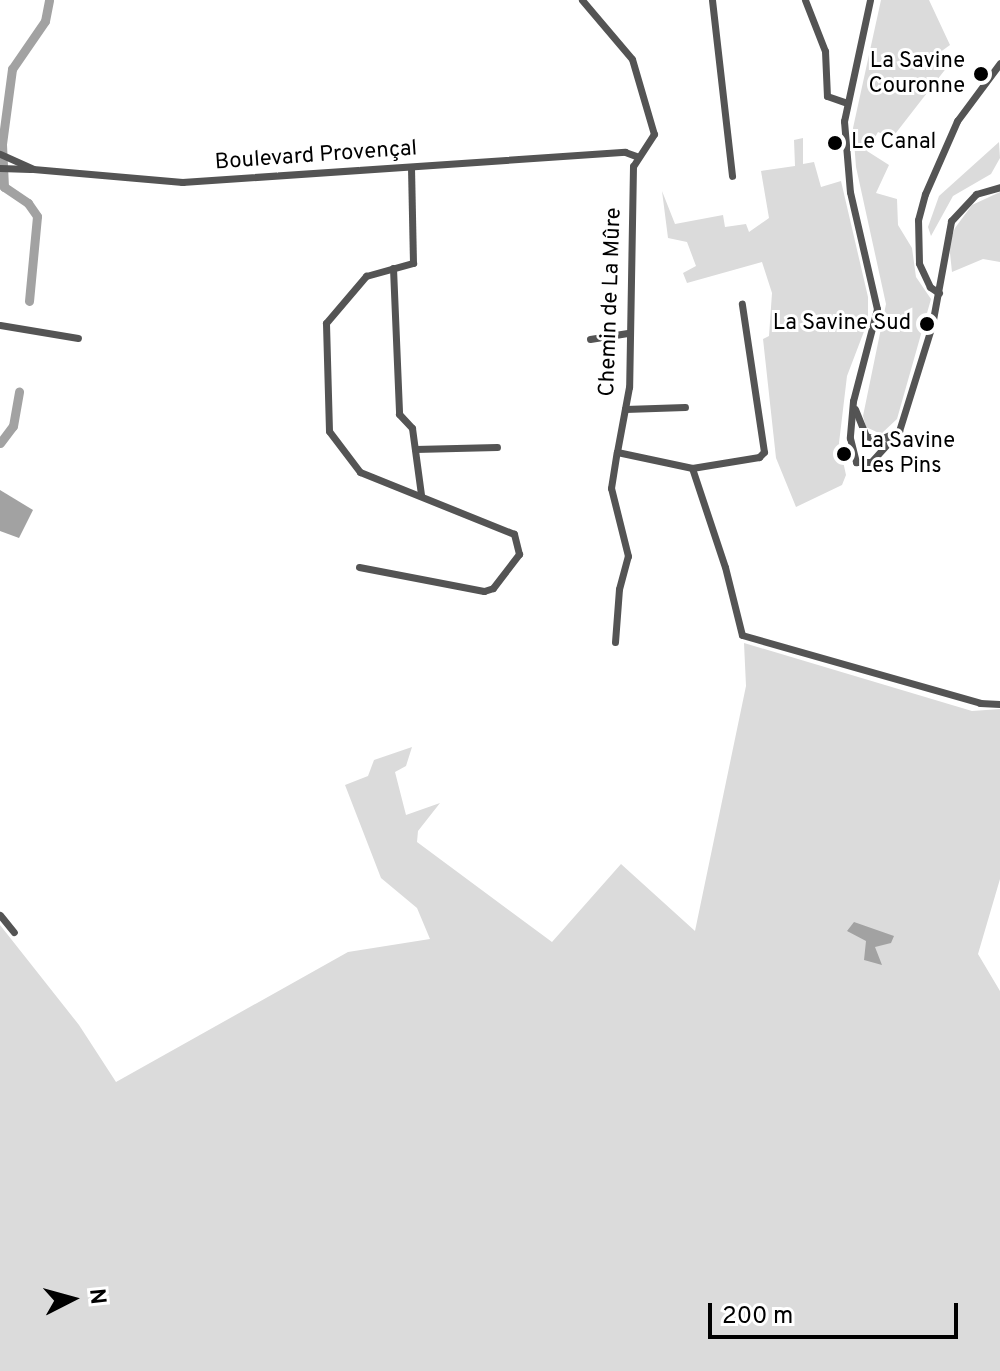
<!DOCTYPE html>
<meta charset="utf-8">
<style>
body{margin:0}
#map{position:relative;width:1000px;height:1371px;overflow:hidden;background:#fff;font-family:Overpass,sans-serif}
div>[style]{position:absolute}
[style*='--x']{left:calc(var(--x)*1px);top:calc(var(--y)*1px);width:calc(var(--w)*1px);rotate:calc(var(--a)*1deg)}
.green>*{inset:0;background:#dbdbdb}
.water>*{inset:0;background:#a2a2a2}
.canal>*{height:9px;margin:-4.5px;padding:0 4.5px;transform-origin:4.5px;border-radius:4.5px;background:#a2a2a2}
.street>*{height:7px;margin:-3.5px;padding:0 3.5px;transform-origin:3.5px;border-radius:3.5px;background:#545454}
.dots>*{width:22px;height:22px;translate:-50% -50%;box-sizing:border-box;border:4px solid #fff;border-radius:50%}
span{translate:-50% -50%;white-space:nowrap;text-align:center;line-height:1.15;-webkit-text-stroke:6px #fff;paint-order:stroke}
.poi-label{font-size:22px;color:#000}
.right{translate:-100% -50%;text-align:right}
.left{translate:0 -50%;text-align:left}
.street-label{font-size:22px;color:#000}
.north{position:absolute;left:32px;top:1259px;width:80px;height:80px;-webkit-text-stroke:6px #fff;paint-order:stroke;rotate:84deg;font-size:22px;font-weight:700;line-height:32px;text-align:center;color:#000}
.north::after{content:'';display:block;margin:auto;width:28px;height:36px;background:#000;clip-path:polygon(50% 0,100% 100%,50% 72%,0 100%)}
.scale{position:absolute;left:708px;top:1303px;width:250px;height:36px;box-sizing:border-box;border:4px solid #000;border-top:0;padding-left:10px;font-size:24px;line-height:28px;white-space:nowrap;color:#000;-webkit-text-stroke:6px #fff;paint-order:stroke}
</style>
<div id="map">
<div class="green">
<i style="clip-path:polygon(881px 0,929px 0,950px 45px,939px 53px,951px 62px,892px 138px,878px 132px,867px 151px,889px 165px,876px 193px,897px 199px,898px 225px,912px 248px,916px 277px,931px 299px,897px 419px,881px 434px,866px 427px,863px 416px,886px 304px,856px 167px,853px 128px)"></i>
<i style="clip-path:polygon(803px 138px,803px 164px,814px 162px,821px 187px,841px 181px,868px 297px,868px 321px,847px 376px,839px 443px,846px 475px,842px 485px,796px 507px,776px 458px,763px 339px,769px 336px,772px 293px,762px 262px,687px 283px,683px 273px,696px 266px,687px 242px,668px 238px,662px 191px,675px 224px,723px 215px,725px 227px,746px 224px,749px 232px,769px 218px,761px 171px,795px 166px,794px 140px)"></i>
<i style="clip-path:polygon(999px 142px,1000px 158px,991px 174px,953px 196px,931px 236px,928px 227px,939px 196px)"></i>
<i style="clip-path:polygon(1000px 192px,1000px 262px,983px 259px,952px 272px,949px 244px,955px 228px,972px 205px)"></i>
<i style="clip-path:polygon(744px 643px,972px 711px,1000px 709px,1000px 879px,978px 954px,1000px 991px,1000px 1371px,0 1371px,0 925px,79px 1025px,116px 1082px,348px 952px,430px 939px,417px 908px,381px 878px,345px 785px,368px 776px,374px 760px,412px 747px,406px 766px,395px 772px,406px 815px,440px 803px,418px 831px,417px 842px,552px 942px,621px 864px,695px 931px,746px 686px)"></i>
</div>
<div class="water">
<i style="clip-path:polygon(0 490px,33px 510px,19px 538px,0 531px)"></i>
<i style="clip-path:polygon(854px 922px,894px 936px,891px 943px,875px 947px,882px 965px,864px 960px,866px 941px,847px 931px)"></i>
</div>
<div class="canal">
<i style="--x:29;--y:301;--w:85;--a:-84.6"></i>
<i style="--x:37;--y:216;--w:16;--a:-125"></i>
<i style="--x:28;--y:203;--w:29;--a:-146"></i>
<i style="--x:4;--y:187;--w:43;--a:-92.7"></i>
<i style="--x:2;--y:144;--w:76;--a:-82.4"></i>
<i style="--x:12;--y:69;--w:58;--a:-55.5"></i>
<i style="--x:45;--y:21;--w:21;--a:-79"></i>
<i style="--x:0;--y:443;--w:21;--a:-53"></i>
<i style="--x:13;--y:426;--w:35;--a:-80"></i>
</div>
<div class="street">
<i style="--x:582;--y:0;--w:77;--a:49.7"></i>
<i style="--x:632;--y:59;--w:78;--a:73.7"></i>
<i style="--x:654;--y:134;--w:38;--a:123"></i>
<i style="--x:633;--y:166;--w:221;--a:91"></i>
<i style="--x:629;--y:387;--w:66;--a:100.5"></i>
<i style="--x:617;--y:452;--w:77;--a:12"></i>
<i style="--x:692;--y:468;--w:104;--a:71.6"></i>
<i style="--x:725;--y:567;--w:70;--a:76"></i>
<i style="--x:742;--y:635;--w:248;--a:15.9"></i>
<i style="--x:980;--y:703;--w:20;--a:3"></i>
<i style="--x:712;--y:0;--w:177;--a:83.5"></i>
<i style="--x:805;--y:0;--w:55;--a:68.6"></i>
<i style="--x:825;--y:51;--w:45;--a:87.5"></i>
<i style="--x:827;--y:96;--w:21;--a:19"></i>
<i style="--x:870;--y:0;--w:124;--a:102.1"></i>
<i style="--x:844;--y:121;--w:71;--a:85.2"></i>
<i style="--x:850;--y:192;--w:120;--a:77"></i>
<i style="--x:877;--y:309;--w:95;--a:104.6"></i>
<i style="--x:853;--y:401;--w:37;--a:95"></i>
<i style="--x:850;--y:438;--w:25;--a:76"></i>
<i style="--x:856;--y:462;--w:15;--a:0"></i>
<i style="--x:871;--y:462;--w:42;--a:-47.9"></i>
<i style="--x:899;--y:431;--w:111;--a:-72.7"></i>
<i style="--x:932;--y:325;--w:106;--a:-79.6"></i>
<i style="--x:951;--y:221;--w:37;--a:-47"></i>
<i style="--x:976;--y:194;--w:25;--a:-16"></i>
<i style="--x:0;--y:154;--w:36;--a:24"></i>
<i style="--x:33;--y:169;--w:150;--a:5"></i>
<i style="--x:182;--y:182;--w:444;--a:-3.9"></i>
<i style="--x:625;--y:152;--w:12;--a:20"></i>
<i style="--x:0;--y:168;--w:30;--a:2"></i>
<i style="--x:393;--y:268;--w:146;--a:87.6"></i>
<i style="--x:399;--y:414;--w:19;--a:47"></i>
<i style="--x:412;--y:428;--w:68;--a:82.3"></i>
<i style="--x:939;--y:293;--w:11;--a:-146"></i>
<i style="--x:930;--y:287;--w:26;--a:-115"></i>
<i style="--x:919;--y:263;--w:43;--a:-91.3"></i>
<i style="--x:918;--y:220;--w:27;--a:-75"></i>
<i style="--x:925;--y:194;--w:80;--a:-66.3"></i>
<i style="--x:957;--y:121;--w:72;--a:-53.4"></i>
<i style="--x:0;--y:325;--w:79;--a:9.5"></i>
<i style="--x:590;--y:339;--w:38;--a:-9"></i>
<i style="--x:625;--y:409;--w:60;--a:-1.9"></i>
<i style="--x:855;--y:409;--w:29;--a:68"></i>
<i style="--x:866;--y:436;--w:13;--a:18"></i>
<i style="--x:878;--y:440;--w:21;--a:-23"></i>
<i style="--x:415;--y:449;--w:82;--a:-1.4"></i>
<i style="--x:692;--y:468;--w:68;--a:-9.3"></i>
<i style="--x:759;--y:457;--w:7;--a:-45"></i>
<i style="--x:764;--y:452;--w:150;--a:-98.5"></i>
<i style="--x:359;--y:567;--w:127;--a:10.9"></i>
<i style="--x:484;--y:591;--w:9;--a:-18"></i>
<i style="--x:493;--y:588;--w:43;--a:-52.6"></i>
<i style="--x:519;--y:554;--w:21;--a:-104"></i>
<i style="--x:514;--y:534;--w:166;--a:-158.1"></i>
<i style="--x:360;--y:472;--w:51;--a:-127.1"></i>
<i style="--x:329;--y:431;--w:108;--a:-91.6"></i>
<i style="--x:326;--y:323;--w:62;--a:-49.6"></i>
<i style="--x:366;--y:276;--w:49;--a:-15.5"></i>
<i style="--x:413;--y:263;--w:95;--a:-91.2"></i>
<i style="--x:615;--y:642;--w:53;--a:-85.7"></i>
<i style="--x:619;--y:589;--w:34;--a:-75"></i>
<i style="--x:628;--y:556;--w:70;--a:-104"></i>
<i style="--x:611;--y:488;--w:36;--a:-81"></i>
<i style="--x:0;--y:915;--w:22;--a:51"></i>
</div>
<div class="dots">
<i style="left:981px;top:74px;background:#000"></i>
<i style="left:835px;top:143px;background:#000"></i>
<i style="left:927px;top:324px;background:#000"></i>
<i style="left:844px;top:454px;background:#000"></i>
</div>
<div class="poi-label">
<span class="right" style="left:965px;top:74px">La Savine<br>Couronne</span>
<span class="left" style="left:851px;top:143px">Le Canal</span>
<span class="right" style="left:911px;top:324px">La Savine Sud</span>
<span class="left" style="left:860px;top:454px">La Savine<br>Les Pins</span>
</div>
<div class="street-label">
<span style="left:316px;top:156px;rotate:-4deg">Boulevard Provençal</span>
<span style="left:611px;top:302px;rotate:-88deg">Chemin de La Mûre</span>
</div>
<div class="north">N</div>
<div class="scale">200 m</div>
</div>
